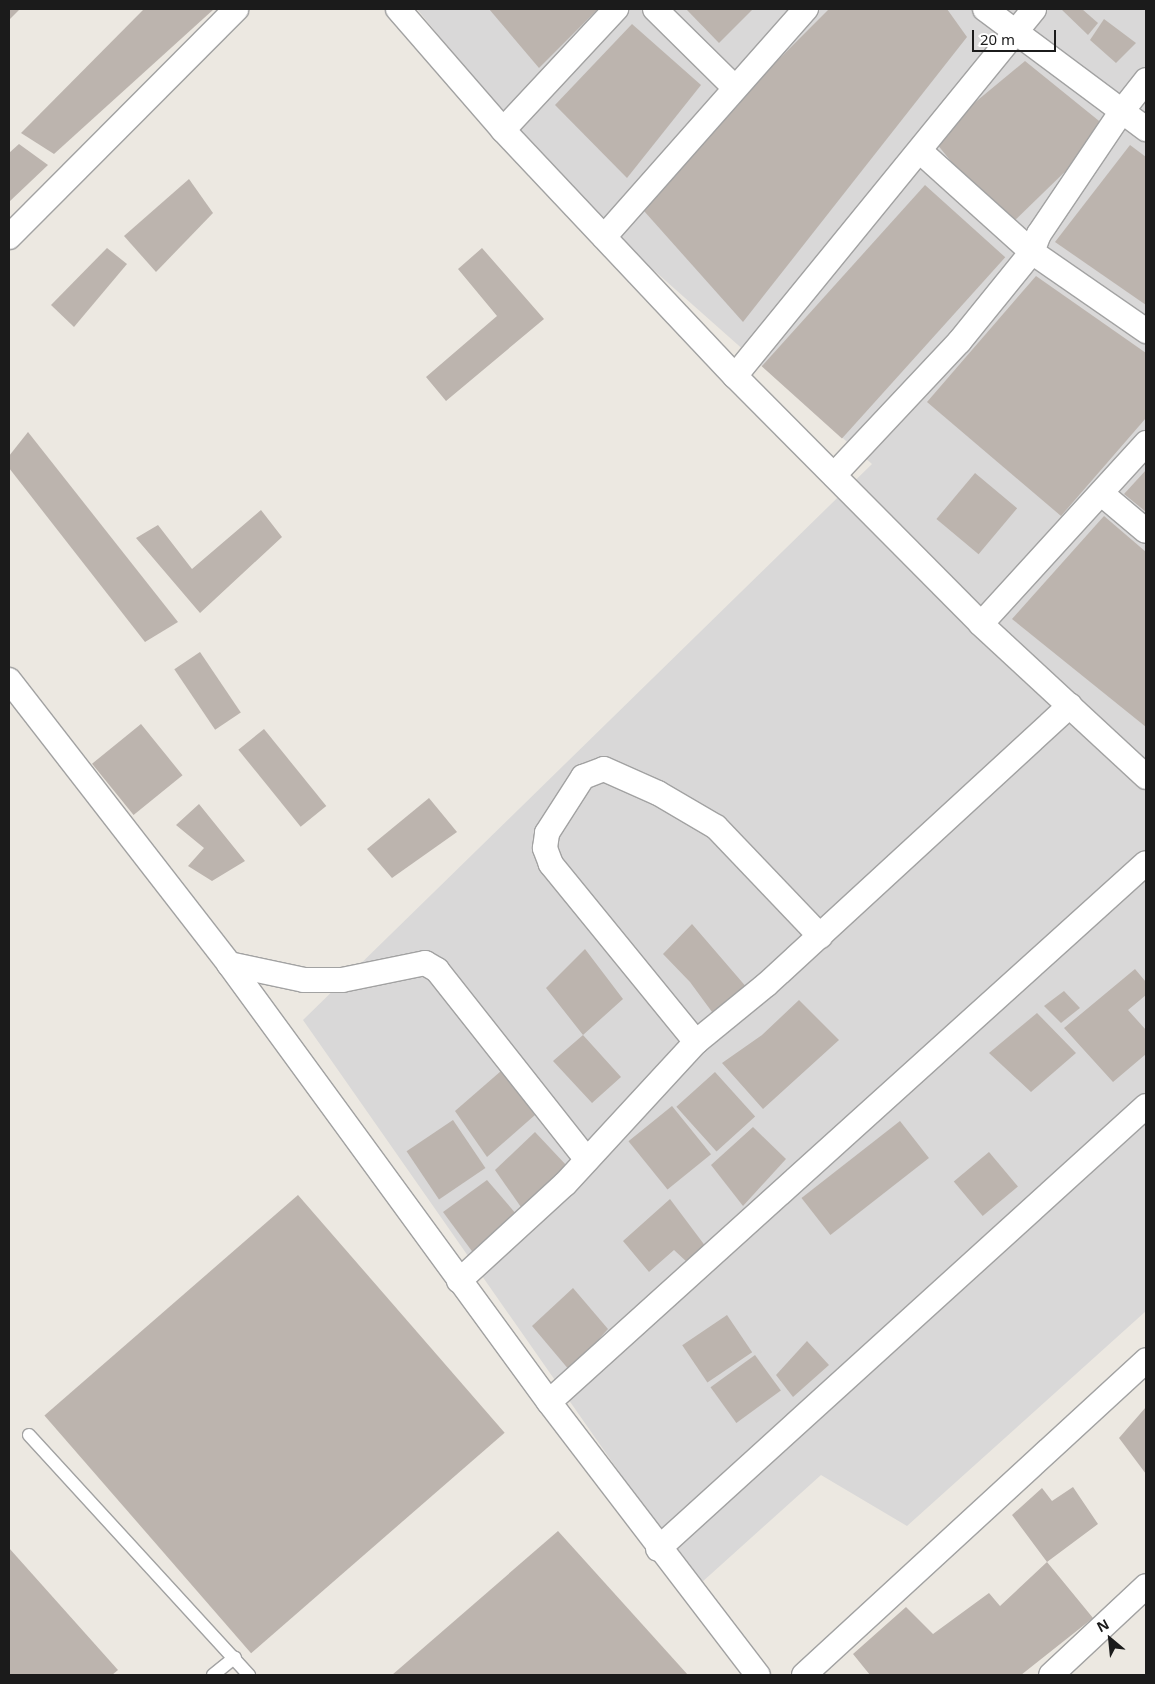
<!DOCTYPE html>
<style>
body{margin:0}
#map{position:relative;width:1155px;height:1684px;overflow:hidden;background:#ece8e1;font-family:"Noto Sans",sans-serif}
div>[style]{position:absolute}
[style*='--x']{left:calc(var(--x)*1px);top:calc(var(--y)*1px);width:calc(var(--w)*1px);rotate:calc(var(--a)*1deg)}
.residential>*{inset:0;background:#d9d8d8}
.building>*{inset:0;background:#bcb4ae;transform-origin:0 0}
.roads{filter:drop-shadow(1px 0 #a2a2a2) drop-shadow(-1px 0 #a2a2a2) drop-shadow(0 1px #a2a2a2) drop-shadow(0 -1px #a2a2a2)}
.service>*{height:12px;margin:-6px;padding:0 6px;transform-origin:6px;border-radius:6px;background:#fff}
.minor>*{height:24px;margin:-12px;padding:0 12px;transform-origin:12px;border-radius:12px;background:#fff}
span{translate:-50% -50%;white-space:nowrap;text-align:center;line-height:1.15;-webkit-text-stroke:5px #fff;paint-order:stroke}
.frame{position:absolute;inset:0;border:10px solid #1b1b1b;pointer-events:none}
.north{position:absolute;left:1085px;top:1614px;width:50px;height:50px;-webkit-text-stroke:4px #fff;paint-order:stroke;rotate:332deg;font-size:14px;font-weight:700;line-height:20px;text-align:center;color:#1b1b1b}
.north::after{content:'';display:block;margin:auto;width:18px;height:22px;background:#1b1b1b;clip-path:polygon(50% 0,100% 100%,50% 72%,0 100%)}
.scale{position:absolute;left:972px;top:30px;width:84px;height:22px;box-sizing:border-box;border:2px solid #1b1b1b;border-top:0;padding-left:6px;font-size:15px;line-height:18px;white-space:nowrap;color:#1b1b1b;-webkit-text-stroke:4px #fff;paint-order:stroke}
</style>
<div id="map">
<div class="residential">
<i style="clip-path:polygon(417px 9px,1146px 9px,1146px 1311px,907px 1526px,821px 1475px,691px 1592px,652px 1519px,303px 1020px,872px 464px,569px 195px)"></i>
</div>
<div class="building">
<i style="clip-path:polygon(9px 9px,20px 9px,9px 20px)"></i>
<i style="clip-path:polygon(144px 9px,214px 9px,54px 154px,21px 133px)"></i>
<i style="clip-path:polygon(489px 9px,598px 9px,539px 68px)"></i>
<i style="clip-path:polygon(686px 9px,753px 9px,719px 43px)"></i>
<i style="clip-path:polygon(829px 9px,947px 9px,967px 37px,743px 322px,636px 202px)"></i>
<i style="clip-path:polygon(1061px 9px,1082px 9px,1098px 23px,1088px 35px)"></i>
<i style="clip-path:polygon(1104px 19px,1136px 43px,1116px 63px,1090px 40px)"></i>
<i style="clip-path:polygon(632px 24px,701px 85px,627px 178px,555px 105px)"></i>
<i style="clip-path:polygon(1025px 61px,1109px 129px,1006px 229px,932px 138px)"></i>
<i style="clip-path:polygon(19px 144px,48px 165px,9px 202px,9px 153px)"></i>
<i style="clip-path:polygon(1130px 145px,1146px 157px,1146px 305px,1055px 242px)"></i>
<i style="clip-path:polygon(189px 179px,213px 213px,156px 272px,124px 236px)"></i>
<i style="left:925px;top:185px;width:108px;height:244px;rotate:42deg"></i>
<i style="clip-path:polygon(107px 248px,127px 264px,74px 327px,51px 305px)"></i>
<i style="clip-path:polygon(482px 248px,544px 319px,446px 401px,426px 377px,497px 316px,458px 269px)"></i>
<i style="clip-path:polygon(1036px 276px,1146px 353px,1146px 418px,1061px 516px,927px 402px)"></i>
<i style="clip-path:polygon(28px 432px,178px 622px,145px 642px,9px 468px,9px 456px)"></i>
<i style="clip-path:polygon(1146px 470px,1146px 512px,1124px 494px)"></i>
<i style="left:975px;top:473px;width:55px;height:60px;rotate:40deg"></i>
<i style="clip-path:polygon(261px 510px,282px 537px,200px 613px,136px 538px,158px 525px,192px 569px)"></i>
<i style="clip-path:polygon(1104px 516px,1146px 552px,1146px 727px,1012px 619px)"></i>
<i style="left:200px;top:652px;width:73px;height:31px;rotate:56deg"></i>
<i style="left:141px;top:724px;width:66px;height:63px;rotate:51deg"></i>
<i style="left:264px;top:729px;width:99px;height:33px;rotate:51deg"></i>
<i style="clip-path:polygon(429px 798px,457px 832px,392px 878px,367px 849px)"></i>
<i style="clip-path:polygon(199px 804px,245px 861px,212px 881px,188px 866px,204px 848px,176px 825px)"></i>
<i style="clip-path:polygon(692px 924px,748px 989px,715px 1016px,690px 982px,663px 954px)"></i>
<i style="clip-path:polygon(585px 949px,623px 999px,583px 1035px,621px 1077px,592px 1103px,553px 1061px,583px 1035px,546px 988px)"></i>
<i style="clip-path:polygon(1135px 969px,1146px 982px,1146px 995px,1128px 1010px,1146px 1030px,1146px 1054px,1113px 1082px,1064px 1028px)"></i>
<i style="clip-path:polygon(1064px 991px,1080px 1008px,1061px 1023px,1044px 1006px)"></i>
<i style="clip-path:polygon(799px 1000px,839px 1040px,763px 1109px,722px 1063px,762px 1035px)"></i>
<i style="clip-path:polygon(1037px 1013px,1076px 1053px,1031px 1092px,989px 1053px)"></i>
<i style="clip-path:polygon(501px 1071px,535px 1115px,487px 1157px,455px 1111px)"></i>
<i style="left:715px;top:1072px;width:60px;height:52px;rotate:48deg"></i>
<i style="left:672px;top:1106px;width:62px;height:56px;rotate:51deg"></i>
<i style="left:453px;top:1120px;width:58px;height:56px;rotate:56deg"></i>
<i style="left:900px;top:1121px;width:47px;height:125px;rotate:52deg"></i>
<i style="clip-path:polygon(753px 1127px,786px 1159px,743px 1206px,711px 1165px)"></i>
<i style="clip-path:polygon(535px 1132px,567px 1166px,523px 1210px,495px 1170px)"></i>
<i style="left:989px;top:1152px;width:45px;height:46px;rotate:50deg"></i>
<i style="clip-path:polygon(487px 1180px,523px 1222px,480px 1262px,443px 1212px)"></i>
<i style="left:298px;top:1195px;width:315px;height:336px;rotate:49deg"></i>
<i style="clip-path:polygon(670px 1199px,706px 1247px,688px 1263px,674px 1250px,649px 1272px,623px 1241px)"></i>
<i style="clip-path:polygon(573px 1288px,608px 1329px,570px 1371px,532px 1326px)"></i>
<i style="left:727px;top:1315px;width:45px;height:54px;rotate:56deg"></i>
<i style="clip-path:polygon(807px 1341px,829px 1365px,793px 1397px,776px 1375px)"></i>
<i style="left:755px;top:1355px;width:44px;height:55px;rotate:54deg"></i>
<i style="clip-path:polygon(1146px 1407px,1146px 1474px,1119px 1438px)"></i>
<i style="clip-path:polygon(1073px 1487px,1098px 1524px,1047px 1562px,1093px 1618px,1021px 1675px,870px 1675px,853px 1654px,906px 1607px,933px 1634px,989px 1593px,1000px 1606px,1047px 1562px,1012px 1515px,1042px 1488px,1052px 1501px)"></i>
<i style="clip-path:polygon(558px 1531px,688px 1675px,392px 1675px)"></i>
<i style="clip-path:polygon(9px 1548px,118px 1670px,112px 1675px,9px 1675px)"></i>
</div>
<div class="roads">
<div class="service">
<i style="--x:29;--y:1435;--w:326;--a:47.5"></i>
<i style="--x:213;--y:1675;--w:28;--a:-39"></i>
</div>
<div class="minor">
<i style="--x:398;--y:9;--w:160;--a:49"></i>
<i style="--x:503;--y:130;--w:338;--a:46.7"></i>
<i style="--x:735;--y:376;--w:349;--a:45.2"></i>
<i style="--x:981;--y:624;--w:225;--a:42.8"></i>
<i style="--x:655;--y:9;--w:112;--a:44.6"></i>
<i style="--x:985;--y:9;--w:201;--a:36.7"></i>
<i style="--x:503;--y:130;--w:166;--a:-47"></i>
<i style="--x:921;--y:152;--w:149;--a:42"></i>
<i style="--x:1032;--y:252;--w:139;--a:34.7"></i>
<i style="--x:9;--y:237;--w:322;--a:-45.1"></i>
<i style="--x:604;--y:237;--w:305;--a:-48.5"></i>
<i style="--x:735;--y:376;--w:473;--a:-50.8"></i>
<i style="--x:834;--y:475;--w:183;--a:-46.8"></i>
<i style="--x:959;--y:342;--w:116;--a:-51"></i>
<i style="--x:1032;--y:252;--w:19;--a:-69"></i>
<i style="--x:1039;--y:234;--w:148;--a:-56"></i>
<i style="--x:1122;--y:111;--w:39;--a:-52"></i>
<i style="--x:1102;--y:494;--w:57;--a:40.1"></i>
<i style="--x:981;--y:624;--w:245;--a:-47.6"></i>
<i style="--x:9;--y:680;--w:359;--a:52.2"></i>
<i style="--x:229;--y:964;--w:542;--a:53.85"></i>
<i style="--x:549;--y:1402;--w:344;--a:52.6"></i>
<i style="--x:229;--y:964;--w:77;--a:12"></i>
<i style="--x:304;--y:980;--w:38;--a:0"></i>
<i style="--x:342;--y:980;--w:85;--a:-11.6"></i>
<i style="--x:425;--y:963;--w:14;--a:30"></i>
<i style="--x:437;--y:970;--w:242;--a:51.7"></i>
<i style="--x:696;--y:1042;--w:230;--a:-129.2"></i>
<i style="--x:551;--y:864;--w:17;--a:-111"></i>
<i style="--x:545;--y:848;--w:15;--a:-82"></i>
<i style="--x:547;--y:833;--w:67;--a:-57.3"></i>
<i style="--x:583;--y:777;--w:22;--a:-21"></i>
<i style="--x:604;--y:769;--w:59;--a:24"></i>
<i style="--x:658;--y:793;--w:67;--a:30.4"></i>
<i style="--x:716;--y:827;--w:151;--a:46.3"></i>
<i style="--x:459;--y:1281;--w:144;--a:-42.5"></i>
<i style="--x:565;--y:1184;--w:193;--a:-47.3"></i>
<i style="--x:696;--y:1042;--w:90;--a:-39.2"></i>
<i style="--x:766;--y:985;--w:413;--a:-42.6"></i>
<i style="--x:549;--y:1402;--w:804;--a:-42.08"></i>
<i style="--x:658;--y:1549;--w:659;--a:-42.23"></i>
<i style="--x:804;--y:1675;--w:465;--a:-42.6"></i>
<i style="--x:1051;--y:1675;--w:130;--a:-43.1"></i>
</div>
</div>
<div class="frame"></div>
<div class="north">N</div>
<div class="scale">20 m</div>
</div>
